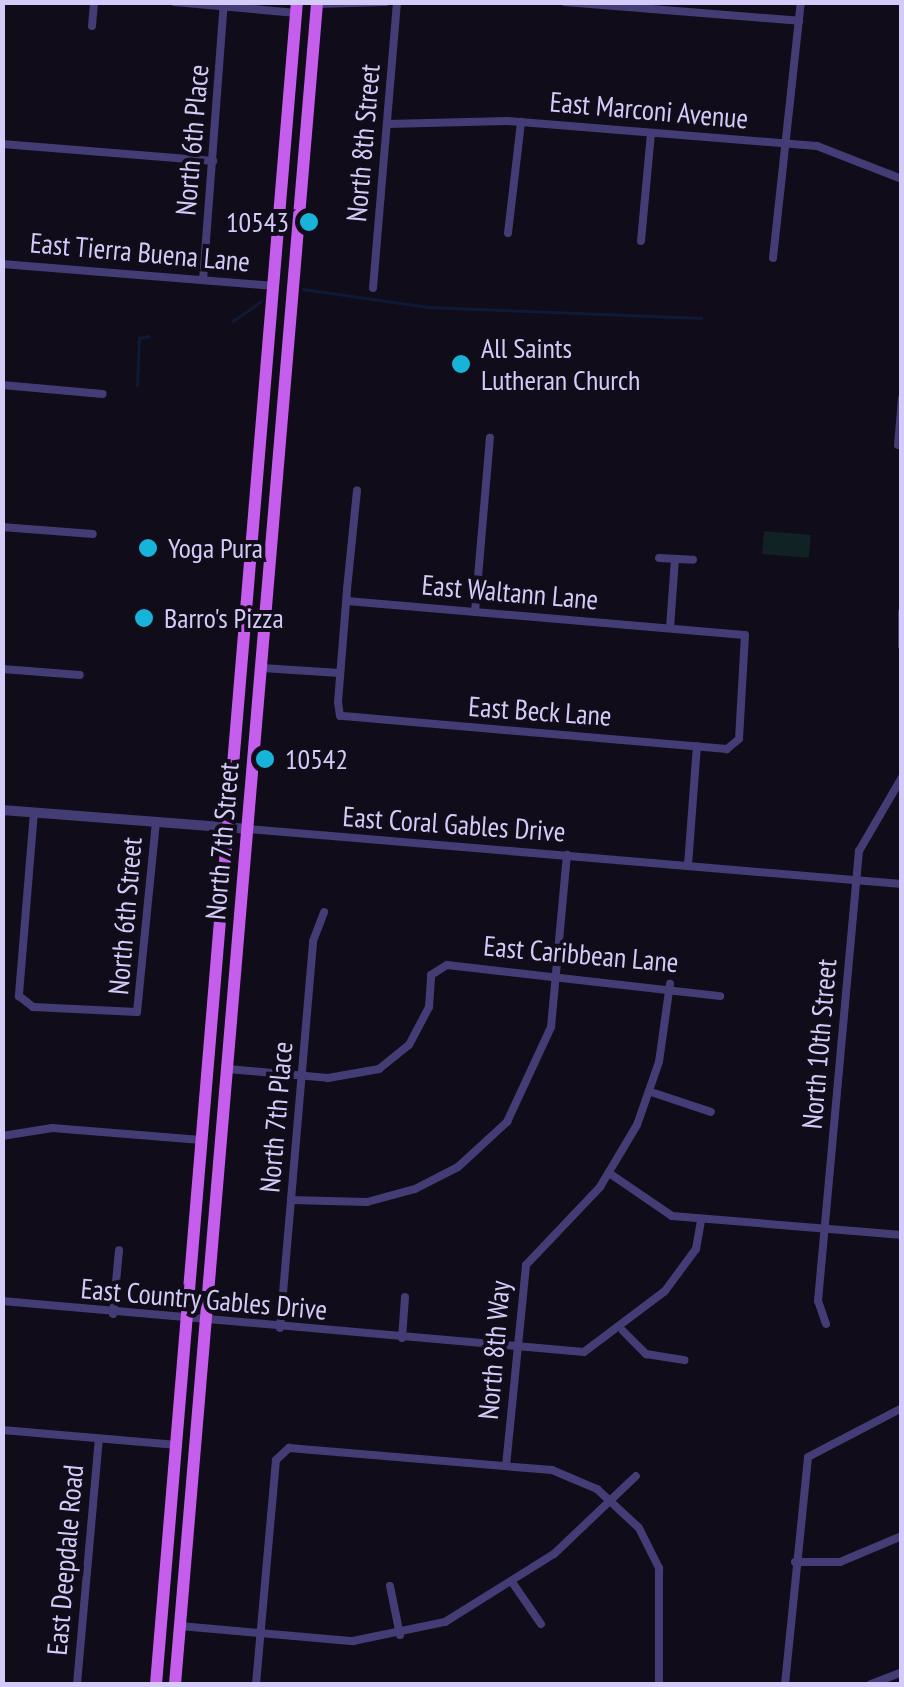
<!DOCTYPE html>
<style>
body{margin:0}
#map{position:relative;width:904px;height:1687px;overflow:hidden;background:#100c19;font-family:"PT Sans Narrow",sans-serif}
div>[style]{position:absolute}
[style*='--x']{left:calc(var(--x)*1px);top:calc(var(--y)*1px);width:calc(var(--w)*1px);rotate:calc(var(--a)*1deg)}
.green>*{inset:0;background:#102223;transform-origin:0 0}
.stream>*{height:2.5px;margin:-1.25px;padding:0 1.25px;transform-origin:1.25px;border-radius:1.25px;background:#0f1a36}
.minor>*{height:8px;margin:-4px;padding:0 4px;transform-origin:4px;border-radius:4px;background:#443c74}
.tertiary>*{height:10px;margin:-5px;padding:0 5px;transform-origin:5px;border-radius:5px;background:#443c74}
.primary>*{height:12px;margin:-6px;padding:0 6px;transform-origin:6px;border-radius:6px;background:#c55ded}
.dots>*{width:28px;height:28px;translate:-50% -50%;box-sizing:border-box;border:5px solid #100c19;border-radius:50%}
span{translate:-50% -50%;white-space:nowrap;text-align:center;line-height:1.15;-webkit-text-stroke:8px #100c19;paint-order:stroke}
.street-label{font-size:28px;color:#d4cbf9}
.poi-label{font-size:28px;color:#d4cbf9}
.right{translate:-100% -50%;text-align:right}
.left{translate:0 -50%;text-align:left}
.frame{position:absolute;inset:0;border:5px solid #d4cbf9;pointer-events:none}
</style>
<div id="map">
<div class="green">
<i style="left:764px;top:531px;width:47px;height:23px;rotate:5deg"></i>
</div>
<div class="stream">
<i style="--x:303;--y:289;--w:126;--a:8.2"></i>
<i style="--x:428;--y:307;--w:273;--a:2.3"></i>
<i style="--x:233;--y:321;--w:33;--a:-35"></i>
<i style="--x:137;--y:386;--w:48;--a:-87.6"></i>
<i style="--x:139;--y:338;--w:10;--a:-11"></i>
</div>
<div class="minor">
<i style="--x:174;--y:2;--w:123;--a:5.1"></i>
<i style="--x:565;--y:2;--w:235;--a:4.6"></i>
<i style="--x:317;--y:4;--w:69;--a:-1.7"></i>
<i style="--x:92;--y:26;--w:24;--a:-85"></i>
<i style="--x:387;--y:124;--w:120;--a:-1.4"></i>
<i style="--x:507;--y:121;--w:311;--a:4.6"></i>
<i style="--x:817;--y:146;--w:91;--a:21.2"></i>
<i style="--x:2;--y:144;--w:212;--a:4.6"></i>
<i style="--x:508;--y:233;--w:112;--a:-83.3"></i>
<i style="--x:641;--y:241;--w:108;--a:-84.7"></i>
<i style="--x:773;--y:258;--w:258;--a:-83.8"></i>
<i style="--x:2;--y:264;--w:273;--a:4.6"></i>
<i style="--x:203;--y:280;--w:279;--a:-85.7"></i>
<i style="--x:373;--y:288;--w:287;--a:-85.2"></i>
<i style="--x:2;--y:385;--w:101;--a:5.1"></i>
<i style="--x:898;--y:445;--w:47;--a:-85.1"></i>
<i style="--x:2;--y:527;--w:91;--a:4.4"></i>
<i style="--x:659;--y:558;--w:34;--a:3"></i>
<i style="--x:347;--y:601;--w:399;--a:4.9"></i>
<i style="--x:745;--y:635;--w:104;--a:93.3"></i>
<i style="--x:739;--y:739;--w:16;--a:140"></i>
<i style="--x:727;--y:749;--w:388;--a:-175.1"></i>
<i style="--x:340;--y:716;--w:14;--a:-98"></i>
<i style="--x:338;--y:702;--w:113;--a:-85.4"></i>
<i style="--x:347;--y:589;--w:99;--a:-84.2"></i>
<i style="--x:475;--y:612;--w:175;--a:-85.1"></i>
<i style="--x:902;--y:612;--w:34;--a:90"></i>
<i style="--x:670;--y:628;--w:69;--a:-85.9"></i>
<i style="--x:262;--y:668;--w:78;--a:3.7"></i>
<i style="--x:2;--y:669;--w:78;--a:4.4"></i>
<i style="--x:34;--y:812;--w:185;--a:94.7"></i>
<i style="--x:19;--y:996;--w:18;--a:38"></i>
<i style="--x:33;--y:1007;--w:104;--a:2.8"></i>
<i style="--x:137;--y:1012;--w:190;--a:-84.3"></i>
<i style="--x:248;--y:829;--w:656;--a:4.81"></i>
<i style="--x:688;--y:865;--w:119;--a:-85.7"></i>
<i style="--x:228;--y:1069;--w:100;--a:5.1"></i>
<i style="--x:328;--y:1078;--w:52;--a:-10"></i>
<i style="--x:379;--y:1069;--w:38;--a:-39"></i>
<i style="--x:409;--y:1045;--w:43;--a:-62.2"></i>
<i style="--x:429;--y:1007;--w:32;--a:-86"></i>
<i style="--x:431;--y:975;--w:19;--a:-32"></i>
<i style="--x:447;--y:965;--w:275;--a:6.5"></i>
<i style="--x:651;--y:1092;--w:63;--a:18.4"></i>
<i style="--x:2;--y:1136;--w:51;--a:-9.1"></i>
<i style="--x:52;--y:1128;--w:150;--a:4.6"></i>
<i style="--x:609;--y:1173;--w:76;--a:34.3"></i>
<i style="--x:672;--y:1216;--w:231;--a:4.7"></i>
<i style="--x:291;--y:1200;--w:76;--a:1.5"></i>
<i style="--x:367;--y:1202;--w:50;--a:-15.2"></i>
<i style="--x:415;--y:1189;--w:48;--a:-27.1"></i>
<i style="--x:458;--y:1167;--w:67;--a:-42.6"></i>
<i style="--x:507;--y:1122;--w:105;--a:-65.1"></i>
<i style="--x:551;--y:1027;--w:173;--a:-84.7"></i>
<i style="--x:2;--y:1301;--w:584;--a:5.01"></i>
<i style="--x:584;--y:1352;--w:101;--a:-37"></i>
<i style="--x:665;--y:1291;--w:52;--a:-53.6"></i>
<i style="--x:696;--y:1249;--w:29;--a:-80"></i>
<i style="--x:113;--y:1314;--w:64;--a:-84.6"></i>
<i style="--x:826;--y:1324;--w:24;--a:-109"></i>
<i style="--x:818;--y:1301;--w:452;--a:-84.8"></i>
<i style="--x:859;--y:851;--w:86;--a:-59.8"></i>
<i style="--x:280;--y:1328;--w:388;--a:-85.1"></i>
<i style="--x:313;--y:941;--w:31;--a:-69"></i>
<i style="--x:623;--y:1331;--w:33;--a:45"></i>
<i style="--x:646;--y:1354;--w:39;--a:9"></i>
<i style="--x:402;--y:1338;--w:41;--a:-85.8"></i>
<i style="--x:2;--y:1430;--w:176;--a:4.9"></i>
<i style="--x:506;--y:1466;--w:202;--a:-84.3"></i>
<i style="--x:526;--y:1265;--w:108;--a:-46.5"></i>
<i style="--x:600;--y:1187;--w:72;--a:-59.2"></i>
<i style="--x:637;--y:1125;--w:67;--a:-70.8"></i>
<i style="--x:659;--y:1062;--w:79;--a:-82"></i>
<i style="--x:795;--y:1562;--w:45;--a:0"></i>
<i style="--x:840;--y:1562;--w:67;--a:-22.8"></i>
<i style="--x:512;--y:1582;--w:51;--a:55.4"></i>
<i style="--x:390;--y:1586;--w:50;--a:78.5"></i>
<i style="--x:180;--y:1626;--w:174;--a:5"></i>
<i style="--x:353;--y:1641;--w:94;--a:-11.7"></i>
<i style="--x:445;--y:1622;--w:128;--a:-32"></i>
<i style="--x:554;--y:1554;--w:113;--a:-43.6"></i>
<i style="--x:77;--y:1684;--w:246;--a:-84.9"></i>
<i style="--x:256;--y:1684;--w:225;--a:-84.9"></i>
<i style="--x:276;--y:1460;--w:18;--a:-43"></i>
<i style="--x:289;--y:1448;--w:264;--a:4.8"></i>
<i style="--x:552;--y:1470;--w:49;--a:22.9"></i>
<i style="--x:597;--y:1489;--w:57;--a:42.9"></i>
<i style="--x:639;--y:1528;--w:45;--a:63.4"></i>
<i style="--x:659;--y:1568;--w:116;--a:90"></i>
<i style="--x:785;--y:1684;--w:228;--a:-84.2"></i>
<i style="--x:808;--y:1457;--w:106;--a:-27.5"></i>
<i style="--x:871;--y:1684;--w:33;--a:-21"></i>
</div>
<div class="tertiary">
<i style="--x:2;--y:810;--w:247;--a:4.4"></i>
</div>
<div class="primary">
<i style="--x:156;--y:1684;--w:1688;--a:-85.21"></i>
<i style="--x:175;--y:1684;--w:1688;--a:-85.17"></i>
</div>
<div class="dots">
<i style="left:309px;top:222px;background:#18b3d8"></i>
<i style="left:461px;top:364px;background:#18b3d8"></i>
<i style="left:148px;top:548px;background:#18b3d8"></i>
<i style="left:144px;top:618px;background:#18b3d8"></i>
<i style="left:265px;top:759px;background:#18b3d8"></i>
</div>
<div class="street-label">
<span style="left:649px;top:110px;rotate:5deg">East Marconi Avenue</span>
<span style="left:192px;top:140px;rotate:-85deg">North 6th Place</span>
<span style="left:363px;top:143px;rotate:-85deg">North 8th Street</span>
<span style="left:140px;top:252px;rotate:5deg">East Tierra Buena Lane</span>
<span style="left:510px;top:592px;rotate:5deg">East Waltann Lane</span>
<span style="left:540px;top:711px;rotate:4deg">East Beck Lane</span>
<span style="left:454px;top:824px;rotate:4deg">East Coral Gables Drive</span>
<span style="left:222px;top:841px;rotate:-85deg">North 7th Street</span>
<span style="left:125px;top:916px;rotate:-85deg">North 6th Street</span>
<span style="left:581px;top:954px;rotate:5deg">East Caribbean Lane</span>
<span style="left:819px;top:1044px;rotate:-85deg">North 10th Street</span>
<span style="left:276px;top:1117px;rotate:-85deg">North 7th Place</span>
<span style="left:204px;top:1299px;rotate:5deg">East Country Gables Drive</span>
<span style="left:494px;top:1350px;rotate:-85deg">North 8th Way</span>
<span style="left:65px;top:1560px;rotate:-85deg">East Deepdale Road</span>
</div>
<div class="poi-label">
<span class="right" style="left:289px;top:222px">10543</span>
<span class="left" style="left:481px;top:364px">All Saints<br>Lutheran Church</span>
<span class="left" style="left:168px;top:548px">Yoga Pura</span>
<span class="left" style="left:164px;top:618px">Barro's Pizza</span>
<span class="left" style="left:285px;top:759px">10542</span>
</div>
<div class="frame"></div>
</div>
